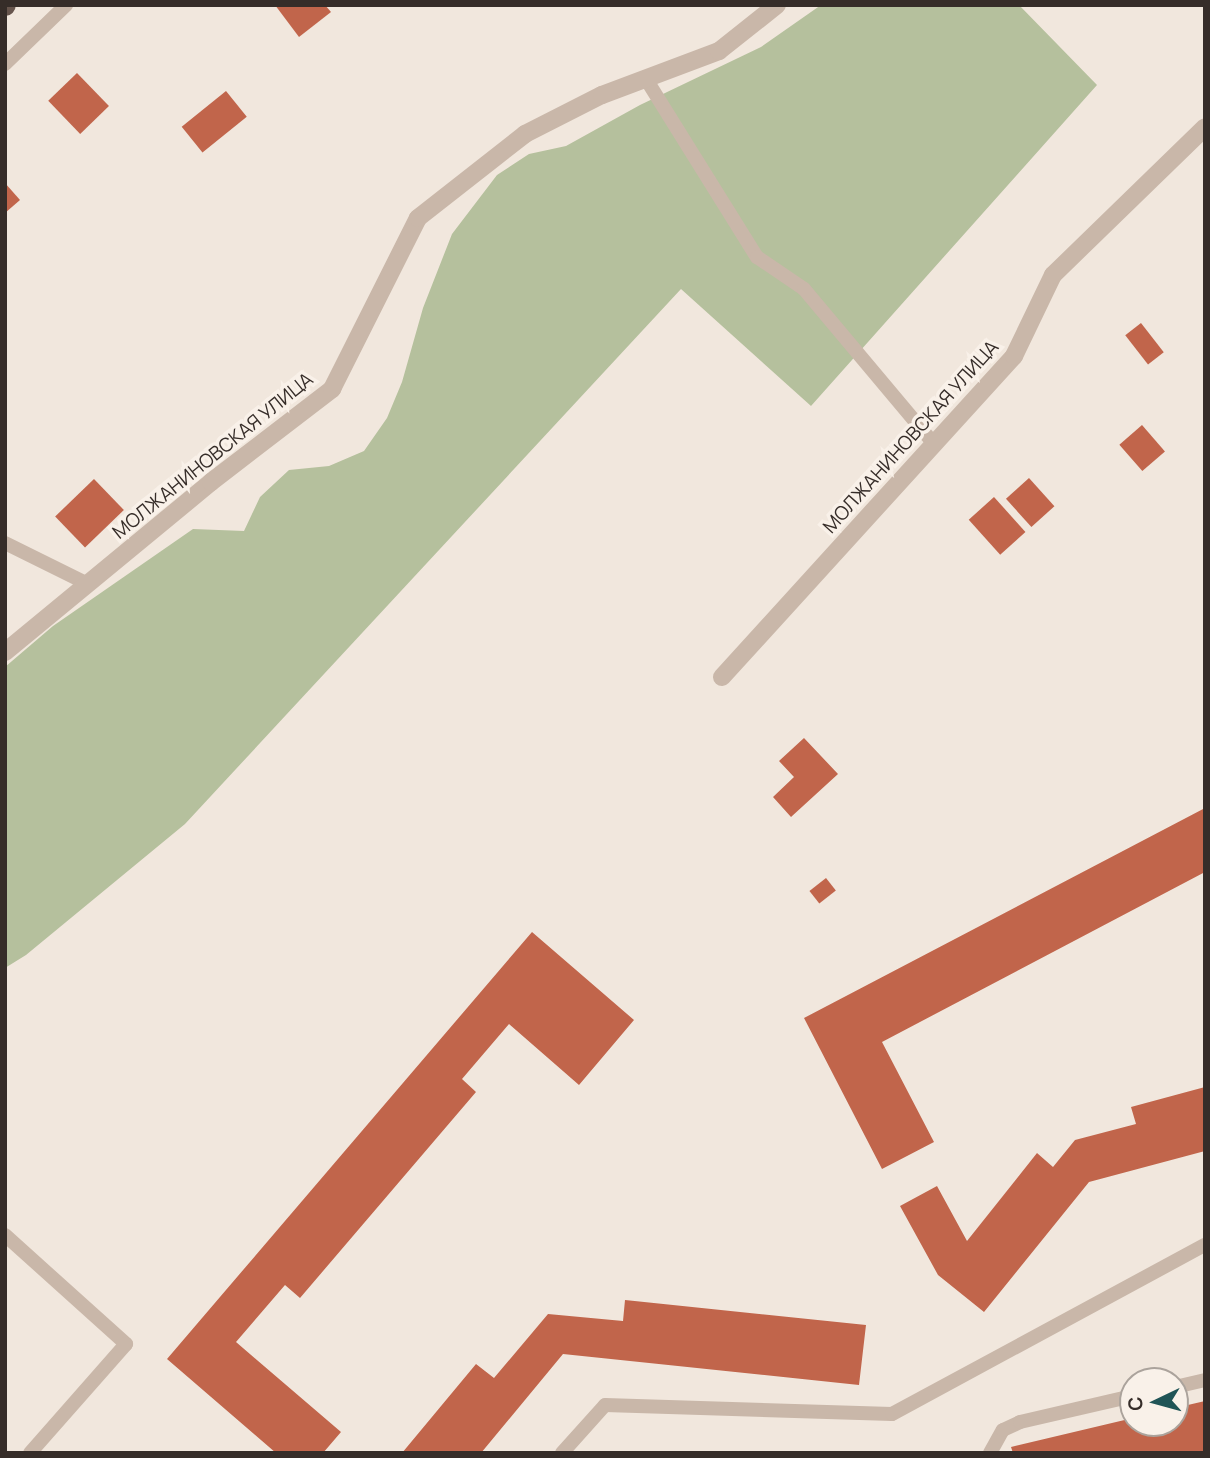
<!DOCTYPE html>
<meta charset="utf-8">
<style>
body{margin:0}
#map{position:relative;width:1210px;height:1458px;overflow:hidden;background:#f1e7dd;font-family:Manrope,sans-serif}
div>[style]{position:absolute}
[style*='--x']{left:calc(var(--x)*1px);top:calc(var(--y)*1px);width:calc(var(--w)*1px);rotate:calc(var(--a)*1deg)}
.green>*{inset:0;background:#b5c09d}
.building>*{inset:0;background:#c1654b;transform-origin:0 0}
.service>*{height:14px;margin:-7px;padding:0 7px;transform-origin:7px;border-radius:7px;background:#c9b7a9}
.minor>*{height:18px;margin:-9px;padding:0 9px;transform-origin:9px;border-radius:9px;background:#c9b7a9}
.trunk>*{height:19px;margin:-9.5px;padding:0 9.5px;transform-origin:9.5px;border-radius:9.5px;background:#67554d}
span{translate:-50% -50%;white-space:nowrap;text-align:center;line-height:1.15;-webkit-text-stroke:7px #f9f1e9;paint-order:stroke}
.street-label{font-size:19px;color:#362d29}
.frame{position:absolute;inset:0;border:7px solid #362d29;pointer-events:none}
.north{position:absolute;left:1119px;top:1367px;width:70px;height:70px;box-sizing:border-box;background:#f9f1e9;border:2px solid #aba39c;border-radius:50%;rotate:265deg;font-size:19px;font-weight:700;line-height:28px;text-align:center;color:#362d29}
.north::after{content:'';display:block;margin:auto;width:24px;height:32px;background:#205456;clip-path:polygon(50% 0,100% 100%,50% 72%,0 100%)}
</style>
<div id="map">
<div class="green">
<i style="clip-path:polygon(821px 5px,1019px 5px,1097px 85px,811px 406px,681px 289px,185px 824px,26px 955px,5px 968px,5px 667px,53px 626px,193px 529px,244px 531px,260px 497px,289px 470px,329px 466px,364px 451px,387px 418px,402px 382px,423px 308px,452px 234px,497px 175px,529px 154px,566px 146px,640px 105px,761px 47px)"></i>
</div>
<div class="building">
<i style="clip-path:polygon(275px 5px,325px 5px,331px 12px,299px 37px)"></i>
<i style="left:77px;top:73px;width:46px;height:40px;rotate:46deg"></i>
<i style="left:226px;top:91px;width:33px;height:57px;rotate:51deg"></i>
<i style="clip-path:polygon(5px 183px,20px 200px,5px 213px)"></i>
<i style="left:1141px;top:323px;width:37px;height:20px;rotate:52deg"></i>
<i style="left:1142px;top:425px;width:35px;height:30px;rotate:49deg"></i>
<i style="left:1029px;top:478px;width:38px;height:31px;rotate:48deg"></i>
<i style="left:94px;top:479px;width:43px;height:54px;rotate:46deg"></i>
<i style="left:994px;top:497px;width:47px;height:34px;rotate:48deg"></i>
<i style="clip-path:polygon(804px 738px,838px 774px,791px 817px,773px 797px,794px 777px,779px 761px)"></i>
<i style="clip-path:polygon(1205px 808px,1205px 872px,882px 1042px,934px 1142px,882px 1169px,804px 1018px)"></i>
<i style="left:826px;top:878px;width:16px;height:21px;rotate:52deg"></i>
<i style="clip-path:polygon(532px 932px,634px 1020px,579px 1085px,509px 1024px,462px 1079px,476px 1092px,300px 1298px,285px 1285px,236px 1342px,341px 1432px,323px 1453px,276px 1453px,167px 1359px)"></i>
<i style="clip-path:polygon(1205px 1087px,1205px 1151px,1089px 1182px,984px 1312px,938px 1275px,900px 1206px,937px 1186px,967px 1241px,1037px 1153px,1053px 1167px,1075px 1140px,1136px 1124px,1131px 1107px)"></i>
<i style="clip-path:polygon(625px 1300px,866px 1325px,859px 1385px,563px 1354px,481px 1453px,402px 1453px,476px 1364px,494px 1378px,548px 1314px,623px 1321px)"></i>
<i style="clip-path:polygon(1205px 1401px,1205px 1453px,1013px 1453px,1011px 1447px,1133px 1418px,1133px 1423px,1175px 1423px,1175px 1408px)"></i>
</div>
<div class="service">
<i style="--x:5;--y:64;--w:85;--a:-44"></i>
<i style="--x:646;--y:79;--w:210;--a:58.1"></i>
<i style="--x:757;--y:257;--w:57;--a:34.2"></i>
<i style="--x:804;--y:289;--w:202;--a:50"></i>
<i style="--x:5;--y:543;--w:93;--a:26.3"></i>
<i style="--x:5;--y:1235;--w:163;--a:42"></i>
<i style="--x:126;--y:1344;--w:145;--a:131.4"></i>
<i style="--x:1175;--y:1387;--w:31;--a:-13"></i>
<i style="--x:562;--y:1453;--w:64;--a:-48.1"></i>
<i style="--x:605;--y:1405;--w:287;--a:1.8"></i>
<i style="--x:892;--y:1414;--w:356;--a:-28.4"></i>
<i style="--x:990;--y:1453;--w:26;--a:-61"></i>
<i style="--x:1003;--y:1430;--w:19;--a:-25"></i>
<i style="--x:1020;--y:1422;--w:116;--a:-13"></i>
</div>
<div class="minor">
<i style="--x:5;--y:652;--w:267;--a:-39.5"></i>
<i style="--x:211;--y:482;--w:153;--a:-37.5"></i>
<i style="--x:332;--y:389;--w:191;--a:-63.3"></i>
<i style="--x:418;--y:218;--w:136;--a:-38.1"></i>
<i style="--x:525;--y:134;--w:86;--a:-26.9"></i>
<i style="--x:602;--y:95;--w:125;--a:-20.6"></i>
<i style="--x:719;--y:51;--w:74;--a:-38.4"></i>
<i style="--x:722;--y:677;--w:434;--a:-47.7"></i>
<i style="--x:1014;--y:356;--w:90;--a:-64.3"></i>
<i style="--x:1053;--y:275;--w:212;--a:-44.2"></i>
</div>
<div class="trunk">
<i style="--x:5;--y:6;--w:1;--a:-45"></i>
</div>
<div class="street-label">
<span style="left:911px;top:437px;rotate:-48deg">МОЛЖАНИНОВСКАЯ УЛИЦА</span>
<span style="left:213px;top:456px;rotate:-39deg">МОЛЖАНИНОВСКАЯ УЛИЦА</span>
</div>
<div class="frame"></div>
<div class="north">С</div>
</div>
